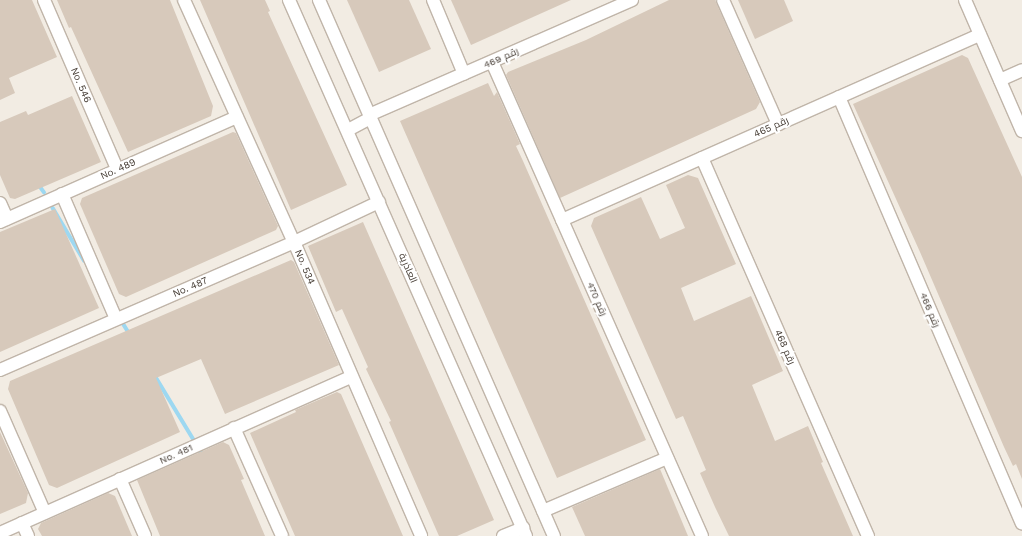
<!DOCTYPE html>
<meta charset="utf-8">
<style>
body{margin:0}
#map{position:relative;width:1022px;height:536px;overflow:hidden;background:#f2ece3;font-family:"Work Sans",Cairo,sans-serif}
div>[style]{position:absolute}
[style*='--x']{left:calc(var(--x)*1px);top:calc(var(--y)*1px);width:calc(var(--w)*1px);rotate:calc(var(--a)*1deg)}
.stream>*{height:3.5px;margin:-1.75px;padding:0 1.75px;transform-origin:1.75px;border-radius:1.75px;background:#9dd8f1}
.building>*{inset:0;background:#d7c9bb}
.roads{filter:drop-shadow(1px 0 #c0b5a9) drop-shadow(-1px 0 #c0b5a9) drop-shadow(0 1px #c0b5a9) drop-shadow(0 -1px #c0b5a9)}
.minor>*{height:12px;margin:-6px;padding:0 6px;transform-origin:6px;border-radius:6px;background:#fff}
span{translate:-50% -50%;white-space:nowrap;text-align:center;line-height:1.15;-webkit-text-stroke:4px #fff;paint-order:stroke}
.street-label{font-size:10px;color:#443b33}
</style>
<div id="map">
<div class="stream">
<i style="--x:39;--y:185;--w:9;--a:54"></i>
<i style="--x:53;--y:208;--w:61;--a:59.2"></i>
<i style="--x:121;--y:320;--w:15;--a:58"></i>
<i style="--x:154;--y:374;--w:95;--a:58.8"></i>
</div>
<div class="building">
<i style="clip-path:polygon(0 0,32px 0,57px 57px,9px 78px,15px 93px,0 100px)"></i>
<i style="clip-path:polygon(57px 0,170px 0,213px 106px,211px 116px,128px 152px,71px 27px,69px 28px)"></i>
<i style="clip-path:polygon(200px 0,265px 0,270px 11px,268px 12px,347px 185px,291px 210px)"></i>
<i style="clip-path:polygon(347px 0,409px 0,431px 49px,379px 72px)"></i>
<i style="clip-path:polygon(451px 0,571px 0,471px 45px)"></i>
<i style="clip-path:polygon(669px 0,715px 0,760px 102px,756px 109px,560px 198px,506px 75px,508px 72px,586px 40px)"></i>
<i style="clip-path:polygon(738px 0,784px 0,793px 21px,755px 39px)"></i>
<i style="clip-path:polygon(962px 55px,968px 58px,1022px 177px,1022px 479px,1016px 464px,1013px 466px,1004px 447px,920px 252px,853px 104px)"></i>
<i style="clip-path:polygon(488px 83px,494px 96px,497px 92px,520px 144px,516px 146px,523px 161px,646px 440px,557px 478px,400px 121px)"></i>
<i style="clip-path:polygon(72px 96px,101px 162px,15px 199px,10px 198px,0 175px,0 122px,26px 111px,28px 115px)"></i>
<i style="clip-path:polygon(233px 132px,236px 133px,274px 217px,278px 226px,276px 230px,126px 297px,119px 294px,80px 204px,82px 198px)"></i>
<i style="clip-path:polygon(688px 175px,698px 178px,736px 264px,681px 288px,694px 321px,751px 296px,783px 371px,752px 385px,775px 441px,808px 426px,823px 462px,821px 463px,853px 536px,729px 536px,715px 507px,700px 473px,706px 470px,683px 416px,676px 419px,591px 226px,594px 218px,641px 197px,660px 239px,685px 228px,666px 185px)"></i>
<i style="clip-path:polygon(55px 209px,99px 308px,0 352px,0 232px)"></i>
<i style="clip-path:polygon(363px 222px,494px 520px,457px 536px,439px 536px,389px 422px,391px 421px,366px 369px,368px 367px,342px 309px,336px 312px,308px 246px)"></i>
<i style="clip-path:polygon(291px 260px,294px 262px,339px 365px,225px 414px,201px 359px,156px 378px,180px 432px,57px 488px,49px 485px,8px 389px,10px 381px)"></i>
<i style="clip-path:polygon(337px 392px,341px 394px,403px 536px,295px 536px,250px 433px,296px 412px,295px 410px)"></i>
<i style="clip-path:polygon(0 432px,28px 493px,26px 503px,0 514px)"></i>
<i style="clip-path:polygon(223px 442px,229px 445px,244px 479px,241px 480px,265px 536px,160px 536px,137px 480px)"></i>
<i style="clip-path:polygon(660px 469px,688px 536px,585px 536px,572px 507px)"></i>
<i style="clip-path:polygon(108px 493px,115px 496px,132px 536px,42px 536px,38px 529px,41px 523px)"></i>
</div>
<div class="roads">
<div class="minor">
<i style="--x:44;--y:0;--w:184;--a:66.6"></i>
<i style="--x:184;--y:0;--w:266;--a:65.6"></i>
<i style="--x:294;--y:242;--w:320;--a:66.6"></i>
<i style="--x:289;--y:0;--w:586;--a:66.15"></i>
<i style="--x:319;--y:0;--w:585;--a:66.33"></i>
<i style="--x:433;--y:0;--w:80;--a:67.3"></i>
<i style="--x:723;--y:0;--w:136;--a:66.1"></i>
<i style="--x:965;--y:0;--w:143;--a:66.5"></i>
<i style="--x:492;--y:62;--w:518;--a:66.1"></i>
<i style="--x:1000;--y:80;--w:24;--a:-24"></i>
<i style="--x:839;--y:97;--w:464;--a:66.8"></i>
<i style="--x:369;--y:115;--w:287;--a:-23.6"></i>
<i style="--x:348;--y:130;--w:26;--a:-28"></i>
<i style="--x:702;--y:158;--w:413;--a:66.3"></i>
<i style="--x:62;--y:194;--w:136;--a:66.6"></i>
<i style="--x:0;--y:203;--w:17;--a:66"></i>
<i style="--x:562;--y:220;--w:457;--a:-23.9"></i>
<i style="--x:0;--y:222;--w:259;--a:-23.9"></i>
<i style="--x:0;--y:370;--w:321;--a:-23.5"></i>
<i style="--x:294;--y:242;--w:94;--a:-25.2"></i>
<i style="--x:0;--y:411;--w:111;--a:66.2"></i>
<i style="--x:234;--y:428;--w:118;--a:66"></i>
<i style="--x:120;--y:479;--w:62;--a:66.3"></i>
<i style="--x:543;--y:511;--w:135;--a:-23.1"></i>
<i style="--x:22;--y:523;--w:14;--a:65"></i>
<i style="--x:0;--y:533;--w:385;--a:-24"></i>
<i style="--x:503;--y:536;--w:22;--a:-22"></i>
</div>
</div>
<div class="street-label">
<span style="left:501px;top:58px;rotate:-24deg">رقم 469</span>
<span style="left:81px;top:85px;rotate:67deg">No. 546</span>
<span style="left:771px;top:127px;rotate:-24deg">رقم 465</span>
<span style="left:118px;top:169px;rotate:-24deg">No. 489</span>
<span style="left:305px;top:267px;rotate:67deg">No. 534</span>
<span style="left:408px;top:268px;rotate:66deg">العاذرية</span>
<span style="left:190px;top:287px;rotate:-23deg">No. 487</span>
<span style="left:597px;top:299px;rotate:66deg">رقم 470</span>
<span style="left:930px;top:310px;rotate:67deg">رقم 466</span>
<span style="left:785px;top:347px;rotate:66deg">رقم 468</span>
<span style="left:176px;top:454px;rotate:-24deg">No. 481</span>
</div>
</div>
